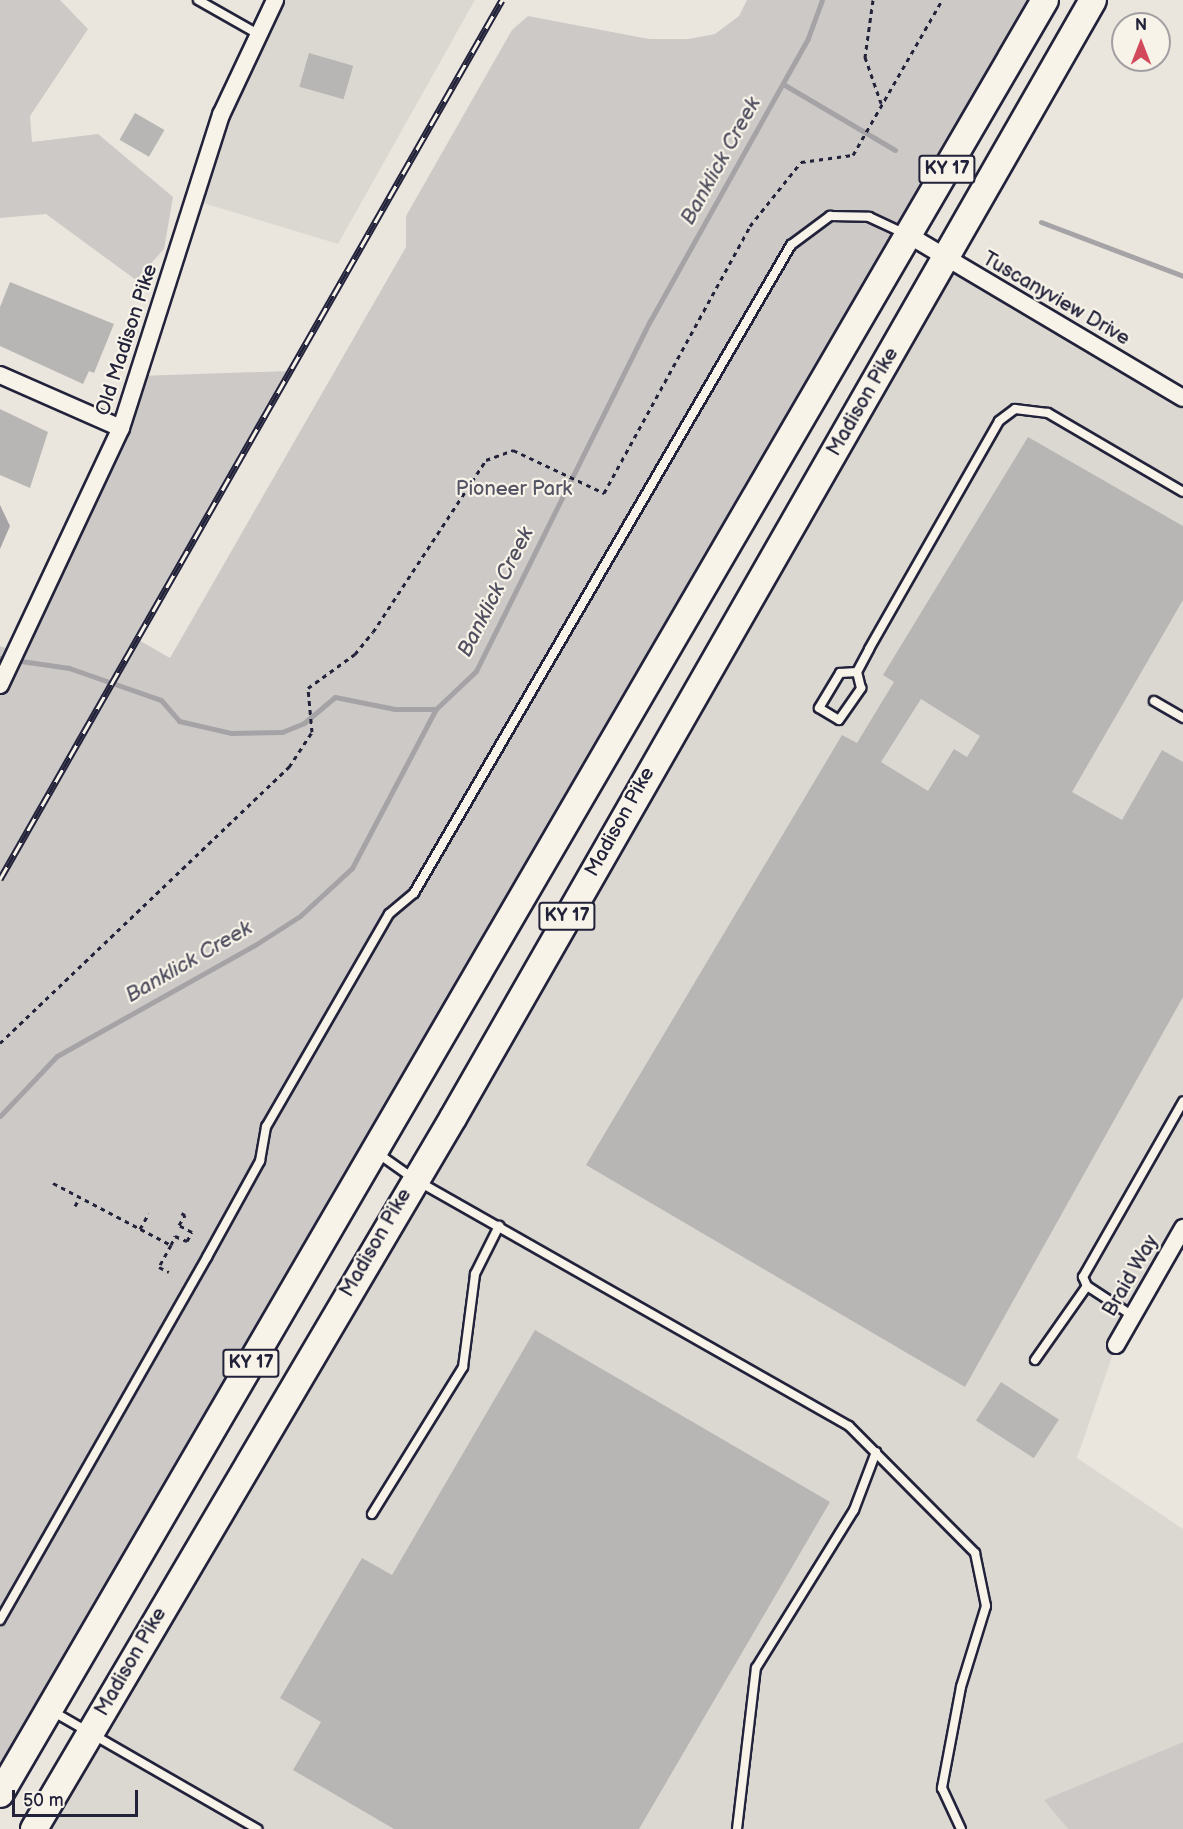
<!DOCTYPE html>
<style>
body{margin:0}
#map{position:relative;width:1183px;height:1829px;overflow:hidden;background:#eae6de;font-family:"Balsamiq Sans",sans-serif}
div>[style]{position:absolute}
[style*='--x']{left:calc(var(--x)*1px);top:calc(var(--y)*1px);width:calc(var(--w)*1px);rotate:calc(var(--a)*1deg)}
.built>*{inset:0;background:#dbd8d2}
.green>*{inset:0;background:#cdc9c6}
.water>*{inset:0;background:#a6a3a6}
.stream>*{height:5px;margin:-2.5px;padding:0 2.5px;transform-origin:2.5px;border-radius:2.5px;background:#a6a3a6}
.building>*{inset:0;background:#b8b6b5;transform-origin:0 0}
.path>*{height:3px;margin-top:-1.5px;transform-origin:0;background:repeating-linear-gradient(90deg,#22223b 0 4.5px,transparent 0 9px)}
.roads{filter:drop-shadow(2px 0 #22223b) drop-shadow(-2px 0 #22223b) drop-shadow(0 2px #22223b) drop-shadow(0 -2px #22223b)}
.lane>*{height:8px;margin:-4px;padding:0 4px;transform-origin:4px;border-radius:4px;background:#f7f3e8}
.street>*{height:16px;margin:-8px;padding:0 8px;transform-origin:8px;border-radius:8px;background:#f7f3e8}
.primary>*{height:26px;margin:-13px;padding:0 13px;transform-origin:13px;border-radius:13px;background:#f7f3e8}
.rail>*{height:7px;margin-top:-3.5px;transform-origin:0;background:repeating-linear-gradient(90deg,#f7f3e8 0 14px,#22223b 0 28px);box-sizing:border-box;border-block:2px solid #22223b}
span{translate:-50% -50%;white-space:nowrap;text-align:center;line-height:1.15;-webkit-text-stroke:4.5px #f7f3e8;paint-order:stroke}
.shield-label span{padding:2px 4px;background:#f7f3e8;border:2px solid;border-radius:4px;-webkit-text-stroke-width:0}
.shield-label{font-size:18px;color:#22223b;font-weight:700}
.street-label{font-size:20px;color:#22223b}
.park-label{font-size:20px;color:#555465}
.water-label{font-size:21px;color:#504f60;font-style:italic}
.north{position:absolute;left:1111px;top:12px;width:60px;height:60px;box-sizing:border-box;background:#f7f3e8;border:2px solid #a29fa3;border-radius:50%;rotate:0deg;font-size:16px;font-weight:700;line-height:24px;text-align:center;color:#22223b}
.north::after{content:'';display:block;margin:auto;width:21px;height:27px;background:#d1495b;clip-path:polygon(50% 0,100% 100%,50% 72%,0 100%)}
.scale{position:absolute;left:12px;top:1790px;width:126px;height:27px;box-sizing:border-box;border:3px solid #22223b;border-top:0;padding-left:8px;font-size:18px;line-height:21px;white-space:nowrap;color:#22223b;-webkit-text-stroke:4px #f7f3e8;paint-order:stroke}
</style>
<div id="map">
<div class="built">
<i style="clip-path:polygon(275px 0,475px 0,338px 244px,193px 200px)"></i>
<i style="clip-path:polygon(946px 259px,1183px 398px,1183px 1228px,1116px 1345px,1077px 1458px,1183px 1529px,1183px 1742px,1045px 1800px,1068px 1829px,34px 1829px)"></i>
</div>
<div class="green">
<i style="clip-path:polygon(0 0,60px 0,88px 29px,30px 116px,32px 142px,98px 134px,173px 197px,164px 249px,136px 280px,46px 214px,0 218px)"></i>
<i style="clip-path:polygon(747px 0,1045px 0,0 1794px,0 646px,17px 652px,138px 376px,290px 371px,137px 639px,170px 658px,406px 247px,406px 216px,512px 30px,528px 16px,649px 39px,688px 39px,715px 34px,739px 16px)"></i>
<i style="clip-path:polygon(1183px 1742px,1183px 1829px,1068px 1829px,1044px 1800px)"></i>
</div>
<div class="water">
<i style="clip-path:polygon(0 505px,10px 526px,0 549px)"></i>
</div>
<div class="stream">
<i style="--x:783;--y:84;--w:130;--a:30.5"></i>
<i style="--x:1041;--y:222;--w:152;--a:20.8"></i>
<i style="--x:0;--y:658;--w:70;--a:8.2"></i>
<i style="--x:69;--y:668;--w:97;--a:19.2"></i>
<i style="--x:161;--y:700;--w:28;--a:49"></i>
<i style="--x:179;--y:721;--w:53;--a:13"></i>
<i style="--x:231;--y:733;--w:51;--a:-1.1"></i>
<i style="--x:282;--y:732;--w:24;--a:-22"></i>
<i style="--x:304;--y:723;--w:40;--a:-40"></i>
<i style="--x:335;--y:697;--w:61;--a:11.3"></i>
<i style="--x:395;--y:709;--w:41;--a:0"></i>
<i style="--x:0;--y:1116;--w:83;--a:-46.5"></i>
<i style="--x:57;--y:1056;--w:227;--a:-29.3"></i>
<i style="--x:255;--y:945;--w:54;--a:-32.8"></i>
<i style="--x:300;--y:916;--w:71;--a:-42.7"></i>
<i style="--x:352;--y:868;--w:180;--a:-62.2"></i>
<i style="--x:436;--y:709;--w:55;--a:-43.5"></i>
<i style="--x:476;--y:671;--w:391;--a:-63.6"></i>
<i style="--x:650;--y:321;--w:324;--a:-60.8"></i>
<i style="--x:808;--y:38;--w:40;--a:-69.8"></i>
</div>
<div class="building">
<i style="left:309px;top:53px;width:46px;height:35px;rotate:16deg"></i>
<i style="left:135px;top:113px;width:34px;height:31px;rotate:30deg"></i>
<i style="clip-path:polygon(10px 282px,114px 324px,94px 373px,89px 371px,83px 384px,0 346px,0 307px)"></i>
<i style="clip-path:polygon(0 409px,48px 432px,30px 488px,0 475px)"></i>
<i style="clip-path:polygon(evenodd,1028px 437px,1183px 526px,1183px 600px,1072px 792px,1122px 820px,1162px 750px,1183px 762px,1183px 997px,965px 1387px,586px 1165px,842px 735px,857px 743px,894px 682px,883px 675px,1028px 437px,921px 699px,980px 736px,967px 757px,954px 749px,928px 791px,881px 762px,921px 699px)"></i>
<i style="clip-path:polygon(535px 1330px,830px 1502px,639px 1829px,394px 1829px,293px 1770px,321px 1722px,280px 1698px,362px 1558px,392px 1575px)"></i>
<i style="left:1001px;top:1382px;width:69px;height:46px;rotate:33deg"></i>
</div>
<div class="path">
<i style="--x:873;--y:0;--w:58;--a:98"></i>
<i style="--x:865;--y:57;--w:49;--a:70.8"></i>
<i style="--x:0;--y:1043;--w:400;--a:-43.7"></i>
<i style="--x:289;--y:767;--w:42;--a:-56.7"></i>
<i style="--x:312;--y:732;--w:44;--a:-95.2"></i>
<i style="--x:308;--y:688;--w:58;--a:-35.9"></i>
<i style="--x:355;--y:654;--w:28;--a:-51"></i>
<i style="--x:373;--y:632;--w:206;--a:-56.7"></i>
<i style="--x:486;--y:460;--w:29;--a:-20"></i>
<i style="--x:513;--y:450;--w:101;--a:25.3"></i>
<i style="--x:604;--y:493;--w:304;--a:-61.3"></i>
<i style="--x:750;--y:226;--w:82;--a:-51.4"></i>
<i style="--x:801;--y:162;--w:52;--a:-7.7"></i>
<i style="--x:853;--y:155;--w:179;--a:-60.1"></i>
<i style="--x:53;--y:1183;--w:133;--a:27.7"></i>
<i style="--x:171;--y:1245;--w:25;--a:119"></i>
<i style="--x:159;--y:1267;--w:11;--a:27"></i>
<i style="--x:75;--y:1206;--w:10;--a:-61"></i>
<i style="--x:140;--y:1229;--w:18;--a:-61"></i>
<i style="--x:171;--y:1245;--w:10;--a:-66"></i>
<i style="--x:175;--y:1236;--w:13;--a:23"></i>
<i style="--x:187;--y:1241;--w:10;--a:-61"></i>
<i style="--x:192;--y:1232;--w:15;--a:-152"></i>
<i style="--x:179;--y:1225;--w:12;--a:-59"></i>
<i style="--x:185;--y:1215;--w:4;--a:-153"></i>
</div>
<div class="roads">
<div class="lane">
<i style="--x:198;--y:0;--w:67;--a:29.6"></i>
<i style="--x:857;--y:672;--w:17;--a:177"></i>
<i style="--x:840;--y:673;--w:41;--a:121"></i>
<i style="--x:819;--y:708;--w:23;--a:31"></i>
<i style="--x:839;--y:720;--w:39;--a:-55"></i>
<i style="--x:861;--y:688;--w:16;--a:-104"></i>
<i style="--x:857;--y:672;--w:26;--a:-62"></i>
<i style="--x:869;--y:649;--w:262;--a:-60.3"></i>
<i style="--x:999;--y:421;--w:20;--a:-37"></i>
<i style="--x:1015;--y:409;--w:33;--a:7"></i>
<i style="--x:1048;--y:413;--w:156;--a:30.3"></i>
<i style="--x:1154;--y:701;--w:34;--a:30"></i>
<i style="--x:376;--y:1152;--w:47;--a:35.4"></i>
<i style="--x:414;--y:1179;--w:500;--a:29.59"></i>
<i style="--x:849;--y:1426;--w:179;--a:45.2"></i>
<i style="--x:975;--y:1553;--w:54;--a:78.3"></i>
<i style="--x:986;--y:1606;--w:85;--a:107.2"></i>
<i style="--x:961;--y:1687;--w:103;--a:100.7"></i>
<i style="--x:942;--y:1788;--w:45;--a:65.1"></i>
<i style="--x:1133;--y:1316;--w:55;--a:-146.9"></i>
<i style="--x:1087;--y:1286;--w:10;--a:-114"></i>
<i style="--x:1083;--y:1277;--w:202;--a:-60.3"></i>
<i style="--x:1035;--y:1360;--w:90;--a:-54.9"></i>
<i style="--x:372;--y:1514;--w:173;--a:-58.2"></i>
<i style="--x:463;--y:1367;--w:94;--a:-82.6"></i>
<i style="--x:475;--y:1274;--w:54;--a:-63.4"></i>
<i style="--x:0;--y:1620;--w:418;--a:-60.3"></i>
<i style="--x:207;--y:1257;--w:110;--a:-61.1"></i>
<i style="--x:260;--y:1161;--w:35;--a:-80"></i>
<i style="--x:266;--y:1127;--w:246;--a:-60"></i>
<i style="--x:389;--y:914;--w:33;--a:-40"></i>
<i style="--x:414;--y:893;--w:750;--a:-59.81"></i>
<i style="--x:791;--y:245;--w:49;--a:-36.6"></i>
<i style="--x:830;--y:216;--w:39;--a:1"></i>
<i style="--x:869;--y:217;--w:40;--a:25"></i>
<i style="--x:52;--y:1711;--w:237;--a:29.9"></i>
<i style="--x:737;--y:1829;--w:162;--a:-83.3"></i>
<i style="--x:756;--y:1668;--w:186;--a:-58.2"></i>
<i style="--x:854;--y:1510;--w:62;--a:-69.2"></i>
</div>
<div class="street">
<i style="--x:910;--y:236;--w:317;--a:30.7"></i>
<i style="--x:0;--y:375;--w:132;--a:23.7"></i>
<i style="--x:0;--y:685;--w:284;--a:-64.8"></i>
<i style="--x:121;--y:428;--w:329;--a:-72.3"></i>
<i style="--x:221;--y:115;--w:127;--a:-64.8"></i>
<i style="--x:1116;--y:1345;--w:135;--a:-60.2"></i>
</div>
<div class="primary">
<i style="--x:0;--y:1794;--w:2076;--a:-59.78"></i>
<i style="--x:34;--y:1829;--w:825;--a:-59.49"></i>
<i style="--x:453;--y:1118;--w:1288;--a:-60.21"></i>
</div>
</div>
<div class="rail">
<i style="--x:0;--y:879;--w:1012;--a:-60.27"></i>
</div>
<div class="shield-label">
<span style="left:947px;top:169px">KY 17</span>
<span style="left:567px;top:916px">KY 17</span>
<span style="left:251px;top:1363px">KY 17</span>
</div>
<div class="street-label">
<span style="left:1056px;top:299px;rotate:30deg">Tuscanyview Drive</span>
<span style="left:127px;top:340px;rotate:-72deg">Old Madison Pike</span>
<span style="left:863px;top:402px;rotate:-60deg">Madison Pike</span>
<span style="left:620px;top:822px;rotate:-61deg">Madison Pike</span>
<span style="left:376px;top:1243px;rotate:-60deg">Madison Pike</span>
<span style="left:1131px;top:1276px;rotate:-60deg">Braid Way</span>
<span style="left:131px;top:1662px;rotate:-60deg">Madison Pike</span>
</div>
<div class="park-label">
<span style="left:514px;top:489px">Pioneer Park</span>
</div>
<div class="water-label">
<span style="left:721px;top:161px;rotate:-61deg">Banklick Creek</span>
<span style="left:496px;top:592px;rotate:-63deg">Banklick Creek</span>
<span style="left:189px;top:962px;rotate:-30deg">Banklick Creek</span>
</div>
<div class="north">N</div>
<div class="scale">50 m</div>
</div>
